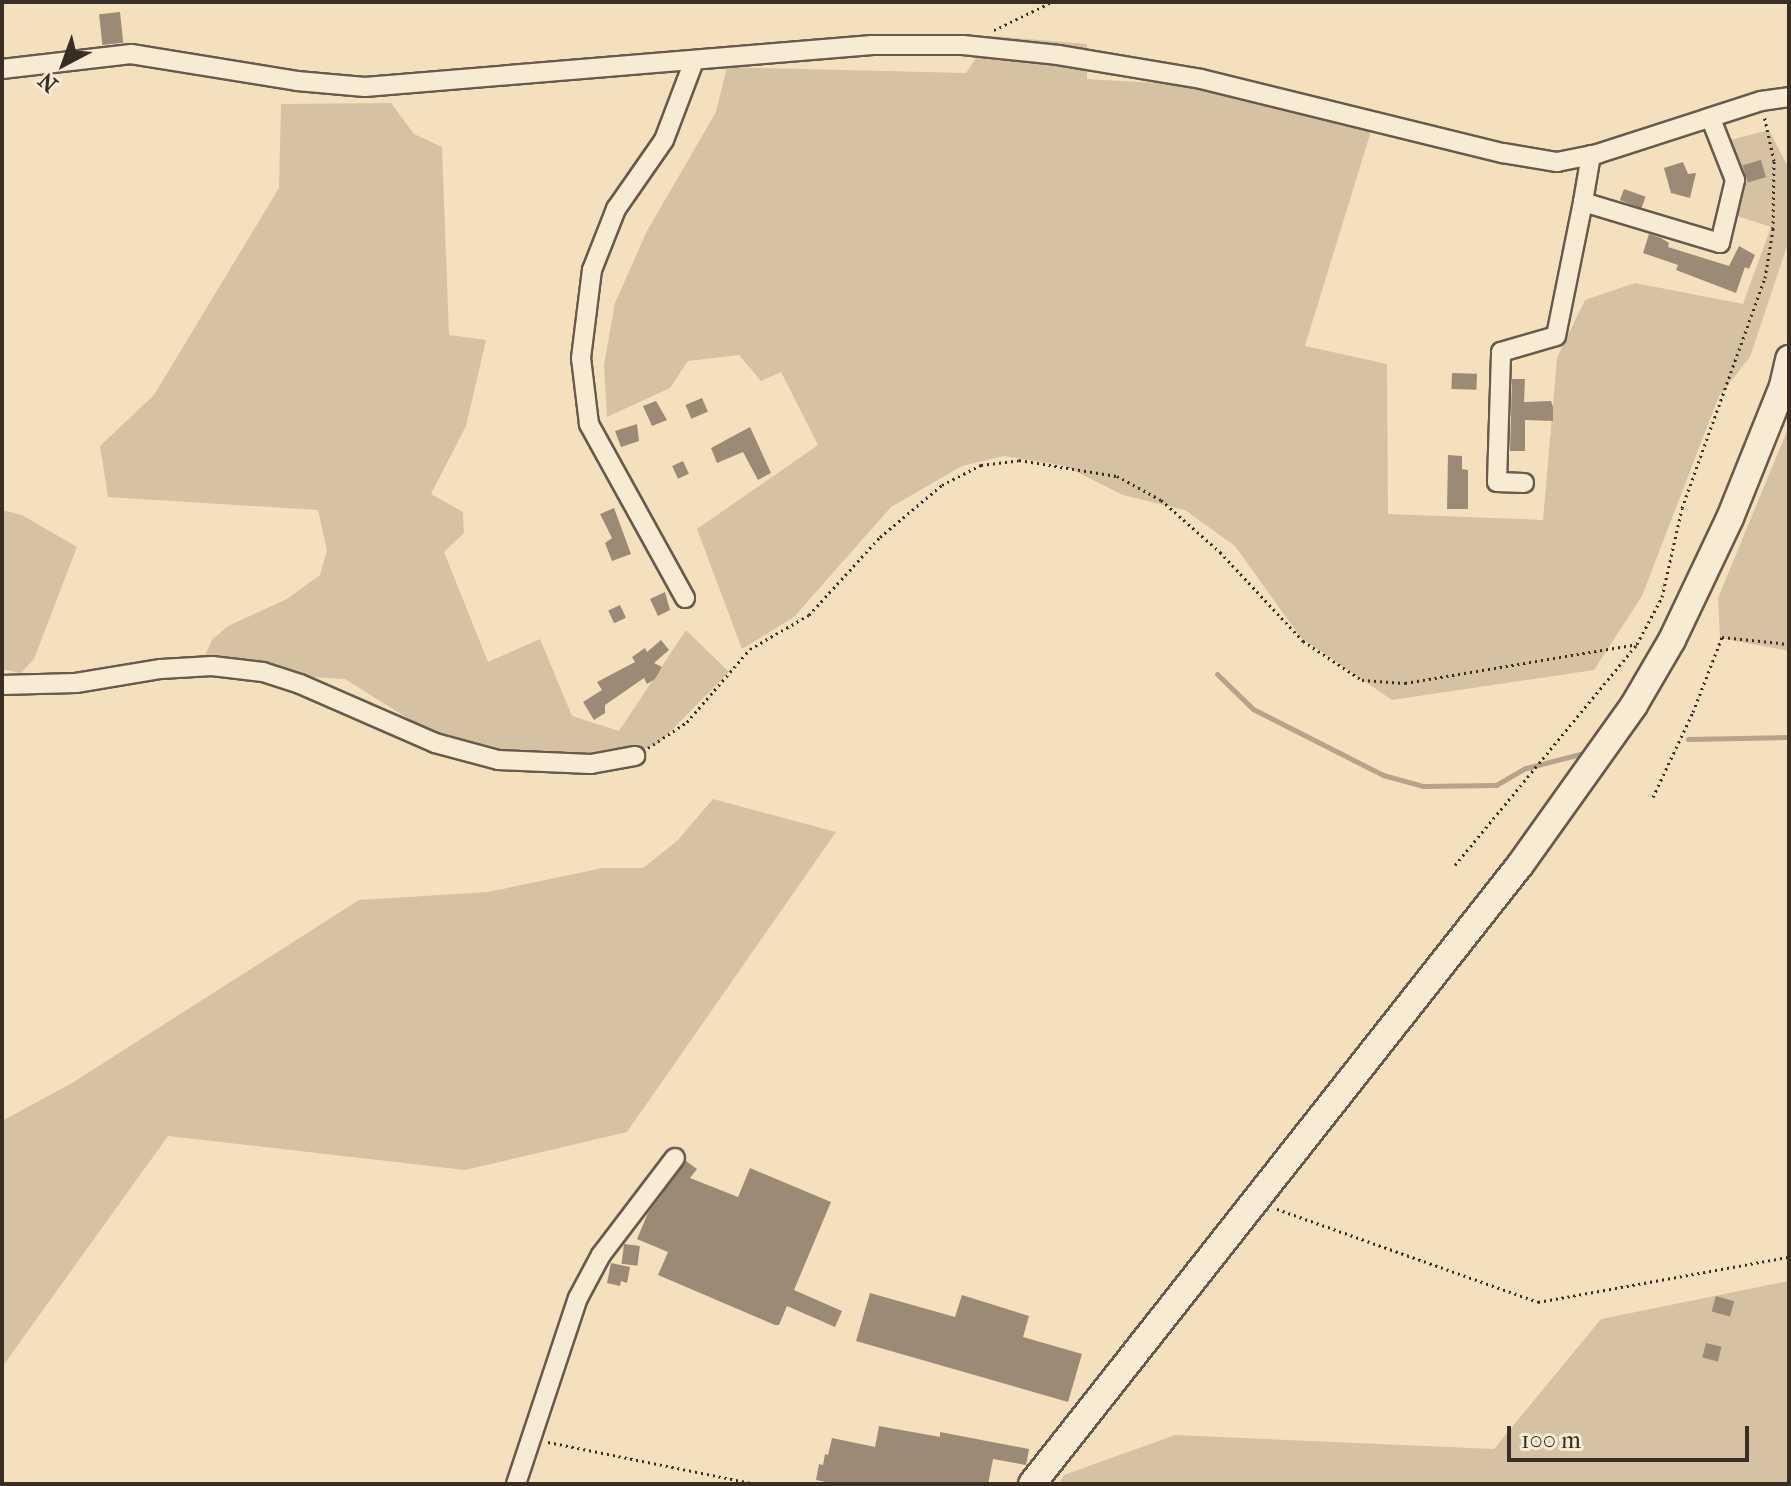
<!DOCTYPE html>
<style>
body{margin:0}
#map{position:relative;width:1791px;height:1486px;overflow:hidden;background:#f5e0bd;font-family:"IM FELL French Canon",serif}
div>[style]{position:absolute}
[style*='--x']{left:calc(var(--x)*1px);top:calc(var(--y)*1px);width:calc(var(--w)*1px);rotate:calc(var(--a)*1deg)}
.green>*{inset:0;background:#d5c2a3}
.stream>*{height:5px;margin:-2.5px;padding:0 2.5px;transform-origin:2.5px;border-radius:2.5px;background:#b5a38a}
.building>*{inset:0;background:#9b8a75;transform-origin:0 0}
.path>*{height:3px;margin-top:-1.5px;transform-origin:0;background:repeating-linear-gradient(90deg,#392d26 0 2px,transparent 0 6px)}
.roads{filter:drop-shadow(2px 0 #685a4c) drop-shadow(-2px 0 #685a4c) drop-shadow(0 2px #685a4c) drop-shadow(0 -2px #685a4c)}
.street>*{height:18px;margin:-9px;padding:0 9px;transform-origin:9px;border-radius:9px;background:#f8ebd4}
.secondary>*{height:26px;margin:-13px;padding:0 13px;transform-origin:13px;border-radius:13px;background:#f8ebd4}
span{translate:-50% -50%;white-space:nowrap;text-align:center;line-height:1.15;-webkit-text-stroke:7px #f8ebd4;paint-order:stroke}
.frame{position:absolute;inset:0;border:4px solid #392d26;pointer-events:none}
.north{position:absolute;left:24px;top:24px;width:80px;height:80px;-webkit-text-stroke:6px #f8ebd4;paint-order:stroke;rotate:221deg;font-size:22px;font-weight:700;line-height:32px;text-align:center;color:#392d26}
.north::after{content:'';display:block;margin:auto;width:28px;height:36px;background:#392d26;clip-path:polygon(50% 0,100% 100%,50% 72%,0 100%)}
.scale{position:absolute;left:1507px;top:1426px;width:242px;height:36px;box-sizing:border-box;border:4px solid #392d26;border-top:0;padding-left:10px;font-size:24px;line-height:28px;white-space:nowrap;color:#392d26;-webkit-text-stroke:6px #f8ebd4;paint-order:stroke}
</style>
<div id="map">
<div class="green">
<i style="clip-path:polygon(991px 36px,1087px 44px,1087px 79px,1244px 88px,1371px 131px,1305px 346px,1387px 364px,1388px 514px,1543px 520px,1557px 358px,1585px 300px,1635px 283px,1743px 304px,1771px 227px,1737px 216px,1730px 140px,1769px 130px,1789px 169px,1789px 240px,1750px 357px,1719px 396px,1642px 596px,1594px 670px,1392px 700px,1301px 638px,1235px 546px,1185px 510px,1123px 495px,1065px 466px,1004px 456px,962px 466px,891px 507px,794px 617px,742px 649px,697px 529px,818px 445px,781px 372px,761px 381px,739px 355px,688px 361px,670px 388px,607px 417px,604px 365px,615px 303px,647px 231px,716px 112px,727px 67px,966px 73px)"></i>
<i style="clip-path:polygon(391px 103px,414px 134px,442px 147px,449px 335px,486px 340px,466px 426px,431px 494px,463px 512px,464px 533px,444px 552px,488px 662px,540px 639px,572px 716px,619px 731px,686px 630px,729px 672px,659px 743px,621px 758px,476px 761px,345px 679px,220px 672px,204px 658px,212px 640px,228px 626px,287px 599px,320px 575px,327px 551px,318px 510px,108px 497px,100px 446px,154px 395px,279px 188px,281px 104px)"></i>
<i style="clip-path:polygon(1789px 426px,1789px 651px,1720px 638px,1718px 598px)"></i>
<i style="clip-path:polygon(2px 510px,22px 515px,77px 547px,34px 659px,21px 673px,2px 669px)"></i>
<i style="clip-path:polygon(713px 799px,836px 832px,627px 1132px,465px 1170px,168px 1136px,2px 1367px,2px 1121px,72px 1083px,359px 900px,488px 892px,603px 868px,643px 868px,677px 841px)"></i>
<i style="clip-path:polygon(1789px 1281px,1789px 1484px,1059px 1484px,1064px 1475px,1175px 1435px,1494px 1449px,1601px 1319px)"></i>
</div>
<div class="stream">
<i style="--x:1217;--y:674;--w:50;--a:44.2"></i>
<i style="--x:1253;--y:709;--w:146;--a:26.9"></i>
<i style="--x:1383;--y:775;--w:41;--a:15.4"></i>
<i style="--x:1423;--y:786;--w:73;--a:-0.8"></i>
<i style="--x:1496;--y:785;--w:34;--a:-30"></i>
<i style="--x:1526;--y:768;--w:56;--a:-14.5"></i>
<i style="--x:1688;--y:739;--w:101;--a:-1.1"></i>
</div>
<div class="building">
<i style="left:120px;top:12px;width:31px;height:21px;rotate:84deg"></i>
<i style="left:1761px;top:160px;width:18px;height:19px;rotate:74deg"></i>
<i style="clip-path:polygon(1683px 162px,1688px 174px,1696px 173px,1690px 198px,1671px 193px,1664px 168px)"></i>
<i style="left:1624px;top:189px;width:23px;height:12px;rotate:20deg"></i>
<i style="clip-path:polygon(1649px 234px,1661px 238px,1669px 243px,1668px 247px,1729px 266px,1739px 246px,1755px 255px,1749px 269px,1745px 267px,1736px 293px,1676px 270px,1678px 265px,1643px 253px)"></i>
<i style="left:1452px;top:373px;width:25px;height:16px;rotate:2deg"></i>
<i style="clip-path:polygon(1512px 379px,1525px 379px,1524px 402px,1551px 401px,1553px 407px,1553px 421px,1525px 420px,1525px 451px,1510px 451px)"></i>
<i style="left:702px;top:398px;width:15px;height:18px;rotate:67deg"></i>
<i style="clip-path:polygon(656px 401px,667px 420px,652px 426px,643px 406px)"></i>
<i style="clip-path:polygon(637px 424px,639px 441px,621px 447px,615px 431px)"></i>
<i style="clip-path:polygon(750px 427px,771px 473px,758px 480px,743px 452px,717px 463px,711px 448px)"></i>
<i style="clip-path:polygon(1448px 455px,1462px 456px,1462px 469px,1468px 470px,1468px 509px,1447px 509px)"></i>
<i style="left:683px;top:461px;width:14px;height:12px;rotate:65deg"></i>
<i style="clip-path:polygon(614px 508px,631px 554px,612px 561px,605px 543px,612px 538px,600px 514px)"></i>
<i style="clip-path:polygon(665px 592px,670px 610px,658px 616px,650px 599px)"></i>
<i style="left:620px;top:605px;width:14px;height:13px;rotate:65deg"></i>
<i style="clip-path:polygon(661px 640px,669px 650px,654px 663px,662px 667px,655px 679px,647px 684px,644px 678px,605px 705px,605px 713px,594px 720px,583px 702px,602px 690px,597px 682px,635px 662px,632px 657px,645px 648px,647px 652px)"></i>
<i style="clip-path:polygon(686px 1161px,697px 1169px,690px 1178px,738px 1197px,750px 1168px,831px 1202px,794px 1290px,842px 1311px,835px 1327px,787px 1306px,779px 1325px,775px 1325px,658px 1275px,668px 1252px,637px 1239px,648px 1213px)"></i>
<i style="left:624px;top:1244px;width:16px;height:20px;rotate:7deg"></i>
<i style="clip-path:polygon(611px 1263px,630px 1267px,627px 1283px,621px 1281px,620px 1286px,607px 1283px)"></i>
<i style="clip-path:polygon(870px 1293px,955px 1317px,962px 1295px,1029px 1316px,1023px 1337px,1082px 1354px,1068px 1402px,856px 1341px)"></i>
<i style="left:1716px;top:1296px;width:19px;height:16px;rotate:16deg"></i>
<i style="left:1706px;top:1343px;width:16px;height:15px;rotate:14deg"></i>
<i style="clip-path:polygon(879px 1426px,940px 1437px,940px 1432px,1029px 1449px,1026px 1465px,993px 1459px,988px 1484px,835px 1484px,816px 1480px,819px 1464px,823px 1465px,825px 1454px,828px 1455px,832px 1438px,875px 1447px)"></i>
</div>
<div class="path">
<i style="--x:994;--y:30;--w:64;--a:-25.8"></i>
<i style="--x:648;--y:748;--w:47;--a:-33.7"></i>
<i style="--x:687;--y:722;--w:96;--a:-49.2"></i>
<i style="--x:750;--y:649;--w:68;--a:-30"></i>
<i style="--x:809;--y:615;--w:105;--a:-47.7"></i>
<i style="--x:880;--y:537;--w:81;--a:-40"></i>
<i style="--x:942;--y:485;--w:44;--a:-27.1"></i>
<i style="--x:981;--y:465;--w:38;--a:-7"></i>
<i style="--x:1019;--y:460;--w:99;--a:9.3"></i>
<i style="--x:1117;--y:476;--w:50;--a:28.6"></i>
<i style="--x:1161;--y:500;--w:79;--a:41.4"></i>
<i style="--x:1220;--y:552;--w:122;--a:47"></i>
<i style="--x:1303;--y:641;--w:71;--a:33.5"></i>
<i style="--x:1362;--y:680;--w:43;--a:4"></i>
<i style="--x:1405;--y:683;--w:235;--a:-9.5"></i>
<i style="--x:1653;--y:797;--w:94;--a:-64.8"></i>
<i style="--x:1693;--y:712;--w:80;--a:-68.9"></i>
<i style="--x:1722;--y:637;--w:67;--a:6"></i>
<i style="--x:1455;--y:865;--w:286;--a:-50.5"></i>
<i style="--x:1637;--y:644;--w:53;--a:-62"></i>
<i style="--x:1662;--y:597;--w:91;--a:-77.3"></i>
<i style="--x:1682;--y:508;--w:245;--a:-70.2"></i>
<i style="--x:1765;--y:278;--w:50;--a:-80.7"></i>
<i style="--x:1773;--y:229;--w:68;--a:-89.2"></i>
<i style="--x:1774;--y:161;--w:47;--a:-102.3"></i>
<i style="--x:1277;--y:1209;--w:277;--a:19.6"></i>
<i style="--x:1538;--y:1302;--w:255;--a:-10.2"></i>
<i style="--x:548;--y:1442;--w:212;--a:11.4"></i>
</div>
<div class="roads">
<div class="street">
<i style="--x:2;--y:69;--w:130;--a:-6.6"></i>
<i style="--x:131;--y:54;--w:168;--a:9.2"></i>
<i style="--x:297;--y:81;--w:68;--a:5"></i>
<i style="--x:365;--y:87;--w:509;--a:-4.74"></i>
<i style="--x:872;--y:45;--w:91;--a:0"></i>
<i style="--x:963;--y:45;--w:96;--a:6"></i>
<i style="--x:1058;--y:55;--w:145;--a:9.5"></i>
<i style="--x:1201;--y:79;--w:311;--a:13.8"></i>
<i style="--x:1503;--y:153;--w:55;--a:9.5"></i>
<i style="--x:1557;--y:162;--w:41;--a:-11.3"></i>
<i style="--x:1597;--y:154;--w:172;--a:-17.9"></i>
<i style="--x:1761;--y:101;--w:28;--a:-8"></i>
<i style="--x:1591;--y:155;--w:48;--a:99.7"></i>
<i style="--x:1583;--y:202;--w:143;--a:16.7"></i>
<i style="--x:1720;--y:243;--w:65;--a:-76.6"></i>
<i style="--x:1735;--y:180;--w:66;--a:-111.5"></i>
<i style="--x:1524;--y:483;--w:27;--a:-178"></i>
<i style="--x:1497;--y:482;--w:130;--a:-88.2"></i>
<i style="--x:1501;--y:352;--w:57;--a:-16.2"></i>
<i style="--x:1556;--y:336;--w:137;--a:-78.6"></i>
<i style="--x:685;--y:598;--w:199;--a:-118.9"></i>
<i style="--x:589;--y:424;--w:66;--a:-96.9"></i>
<i style="--x:581;--y:358;--w:89;--a:-82.9"></i>
<i style="--x:592;--y:270;--w:66;--a:-68.5"></i>
<i style="--x:616;--y:209;--w:84;--a:-55.2"></i>
<i style="--x:664;--y:140;--w:85;--a:-69.2"></i>
<i style="--x:2;--y:685;--w:74;--a:-1.5"></i>
<i style="--x:76;--y:683;--w:86;--a:-9.4"></i>
<i style="--x:161;--y:669;--w:51;--a:-3.4"></i>
<i style="--x:212;--y:666;--w:51;--a:6.7"></i>
<i style="--x:263;--y:672;--w:39;--a:18"></i>
<i style="--x:300;--y:684;--w:147;--a:23.6"></i>
<i style="--x:435;--y:743;--w:65;--a:15.1"></i>
<i style="--x:498;--y:760;--w:93;--a:2.5"></i>
<i style="--x:591;--y:764;--w:45;--a:-10.3"></i>
<i style="--x:516;--y:1484;--w:196;--a:-71.6"></i>
<i style="--x:578;--y:1298;--w:49;--a:-61.9"></i>
<i style="--x:601;--y:1255;--w:122;--a:-52.7"></i>
</div>
<div class="secondary">
<i style="--x:1032;--y:1484;--w:788;--a:-51.75"></i>
<i style="--x:1520;--y:865;--w:196;--a:-54.5"></i>
<i style="--x:1634;--y:705;--w:75;--a:-59.7"></i>
<i style="--x:1672;--y:640;--w:135;--a:-64.6"></i>
<i style="--x:1730;--y:518;--w:142;--a:-68.1"></i>
<i style="--x:1783;--y:386;--w:28;--a:-77"></i>
</div>
</div>
<div class="frame"></div>
<div class="north">N</div>
<div class="scale">100 m</div>
</div>
